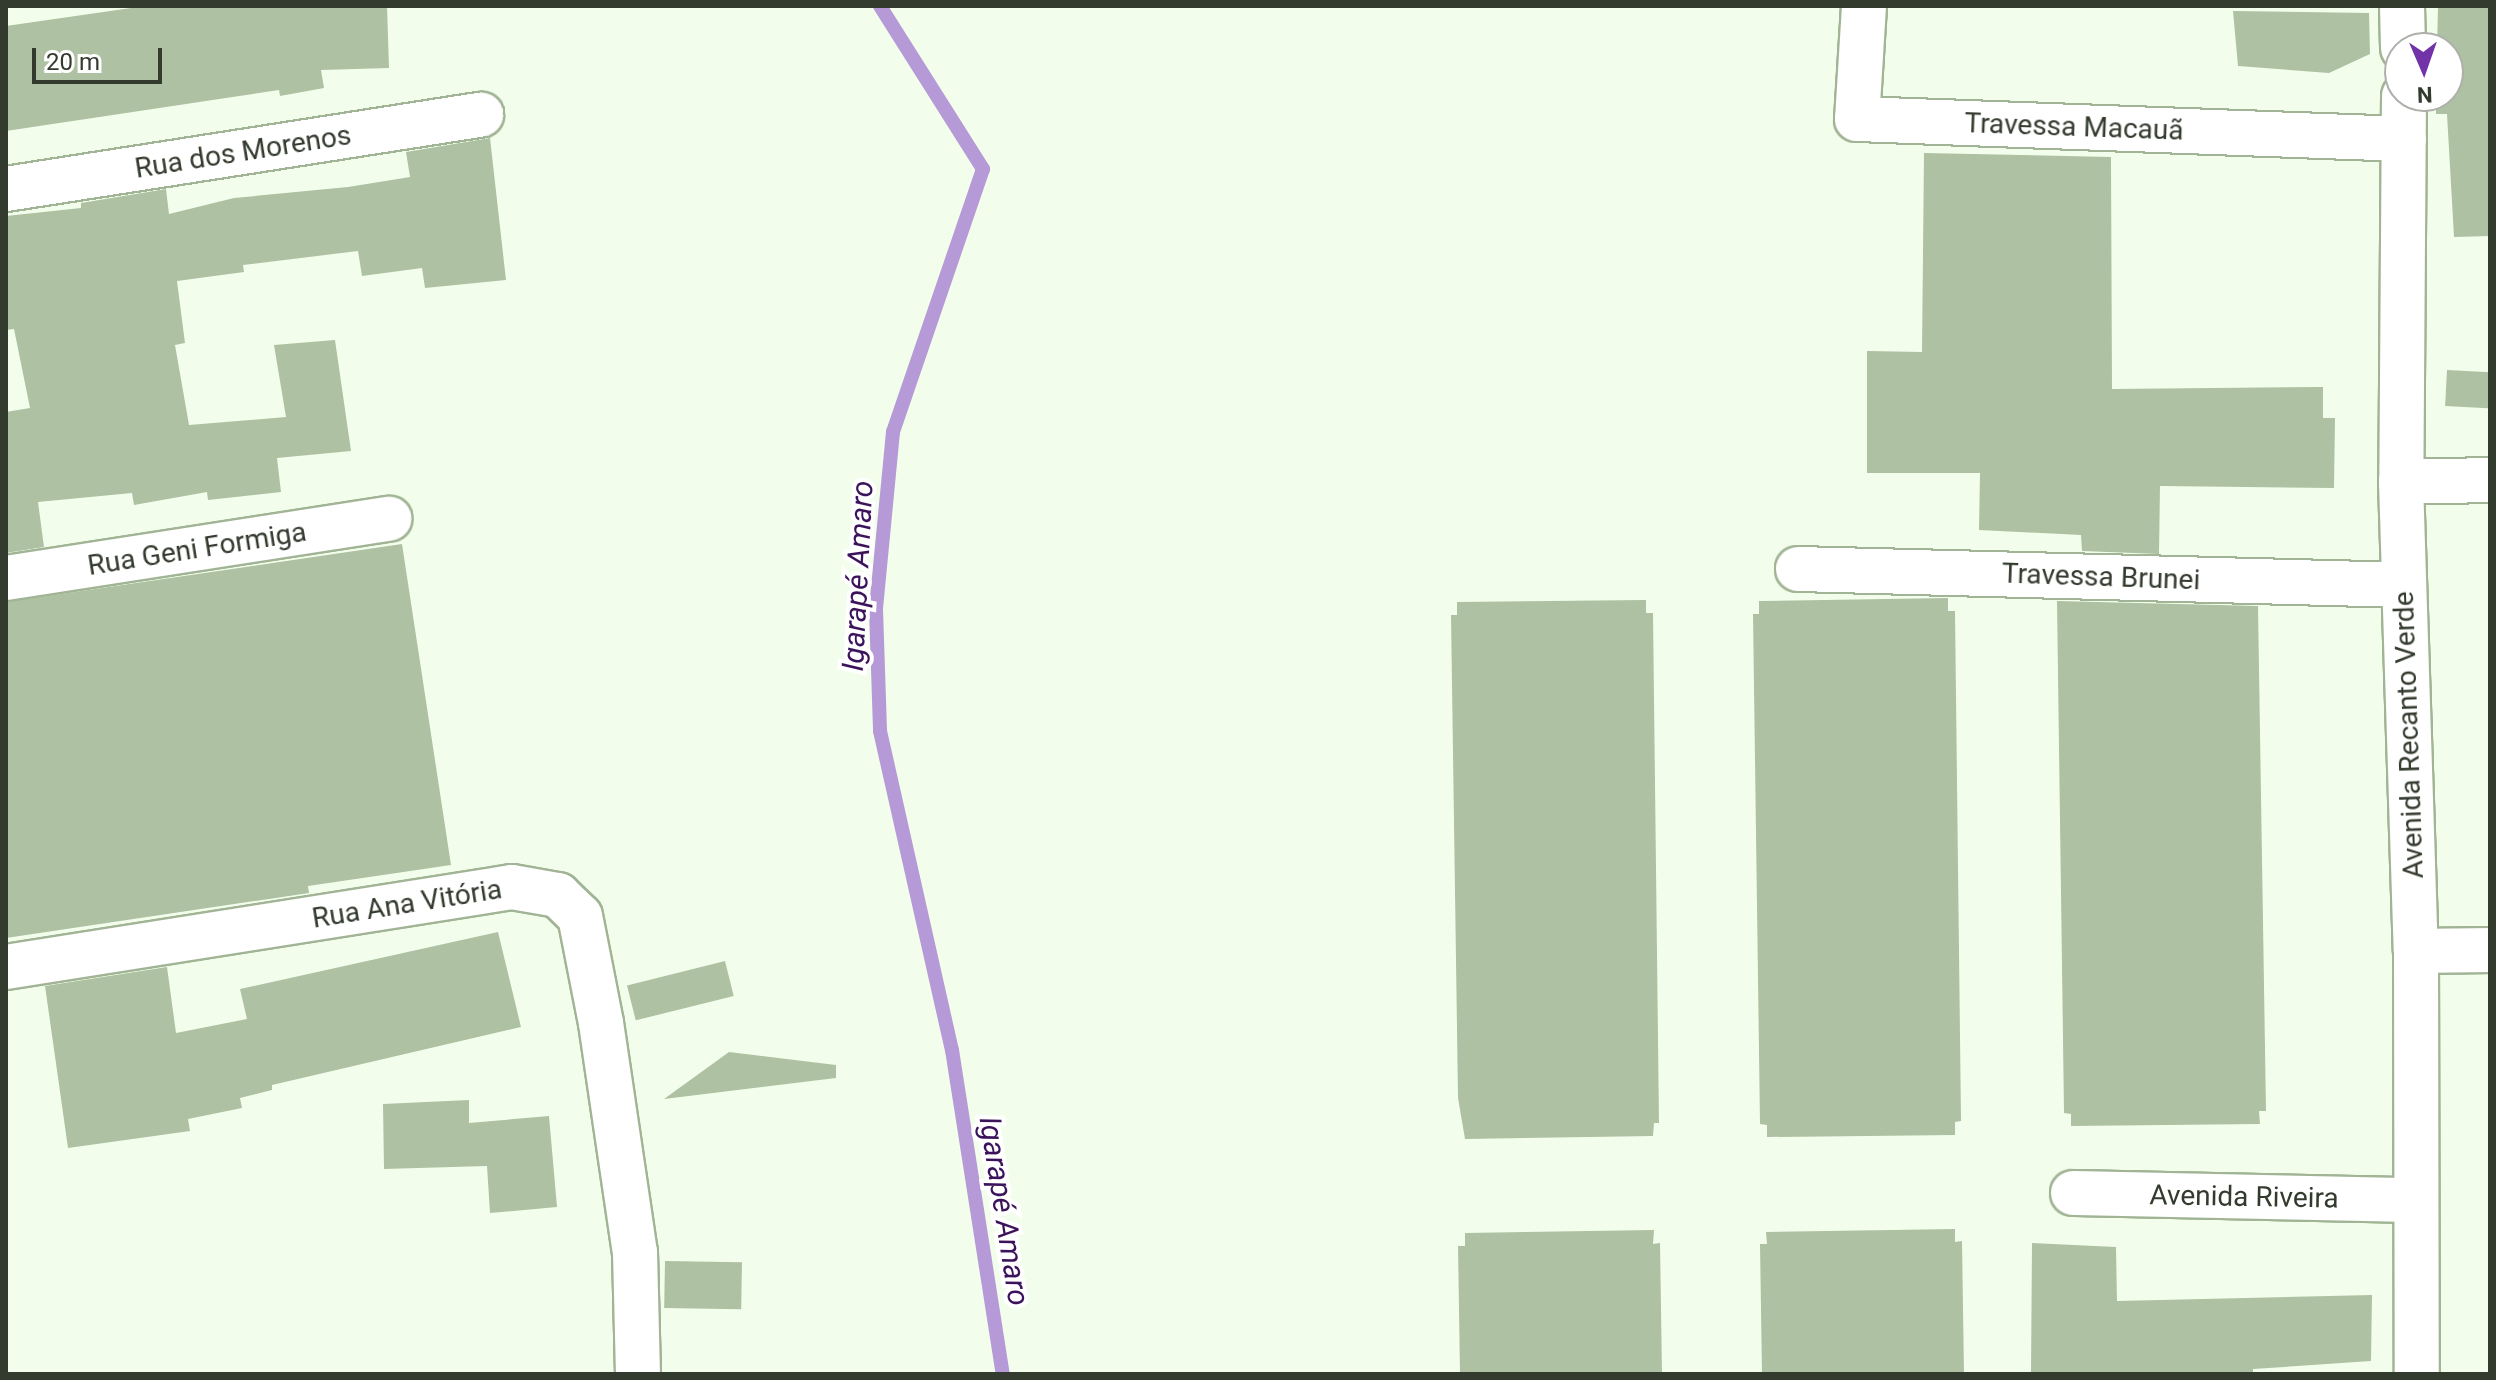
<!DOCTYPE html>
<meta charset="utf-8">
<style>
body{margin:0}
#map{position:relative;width:2496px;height:1380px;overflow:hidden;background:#f2feeb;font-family:Roboto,sans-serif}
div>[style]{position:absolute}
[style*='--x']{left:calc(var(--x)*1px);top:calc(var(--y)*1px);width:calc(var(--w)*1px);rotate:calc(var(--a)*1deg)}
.stream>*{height:14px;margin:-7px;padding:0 7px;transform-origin:7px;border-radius:7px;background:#b69ad7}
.building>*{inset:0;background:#aec1a2;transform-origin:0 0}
.roads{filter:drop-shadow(2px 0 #a1b495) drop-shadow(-2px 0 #a1b495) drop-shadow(0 2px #a1b495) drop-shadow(0 -2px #a1b495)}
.minor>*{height:44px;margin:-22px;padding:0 22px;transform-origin:22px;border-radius:22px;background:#fff}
span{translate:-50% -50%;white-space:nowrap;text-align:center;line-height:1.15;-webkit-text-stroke:8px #fff;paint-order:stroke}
.street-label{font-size:28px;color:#333a2e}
.water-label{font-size:30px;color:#3b135b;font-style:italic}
.frame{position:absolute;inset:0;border:8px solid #333a2e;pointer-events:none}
.north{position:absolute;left:2384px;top:32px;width:80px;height:80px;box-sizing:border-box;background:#fff;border:2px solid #adb0ab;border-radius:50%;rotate:178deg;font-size:22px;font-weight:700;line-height:32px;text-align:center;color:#333a2e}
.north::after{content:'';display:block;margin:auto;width:28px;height:36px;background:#7333a8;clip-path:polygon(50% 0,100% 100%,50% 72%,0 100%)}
.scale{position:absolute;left:32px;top:48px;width:130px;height:36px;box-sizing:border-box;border:4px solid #333a2e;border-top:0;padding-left:10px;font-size:24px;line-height:28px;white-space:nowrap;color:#333a2e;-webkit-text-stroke:6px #fff;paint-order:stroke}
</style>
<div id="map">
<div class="stream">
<i style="--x:880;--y:6;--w:193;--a:57.7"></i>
<i style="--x:983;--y:169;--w:278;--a:108.9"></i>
<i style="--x:893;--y:432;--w:178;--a:95.5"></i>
<i style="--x:876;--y:609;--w:122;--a:88.1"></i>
<i style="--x:880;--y:731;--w:327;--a:77.3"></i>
<i style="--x:952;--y:1050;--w:328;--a:81.1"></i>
</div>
<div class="building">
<i style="clip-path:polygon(145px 6px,387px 6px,389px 68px,321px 70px,324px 88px,280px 96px,279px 90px,6px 131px,6px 26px)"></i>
<i style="clip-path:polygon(2438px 6px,2490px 6px,2490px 236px,2454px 237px,2447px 114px,2436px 114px,2436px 96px,2448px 96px,2448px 48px,2437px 48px)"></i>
<i style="clip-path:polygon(2233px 11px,2369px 13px,2370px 54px,2329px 73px,2238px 66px)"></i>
<i style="clip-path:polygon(490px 138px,506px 280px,425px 288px,422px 268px,362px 276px,358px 251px,243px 265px,244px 272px,177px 281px,185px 343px,175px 345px,189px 425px,286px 417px,274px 345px,335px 340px,351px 451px,277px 458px,281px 492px,208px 500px,207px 492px,134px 505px,132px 493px,38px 502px,44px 547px,6px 553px,6px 412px,30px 408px,14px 329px,6px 330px,6px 216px,81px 208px,81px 203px,166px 189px,169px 214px,234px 198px,348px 187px,410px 177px,406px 152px)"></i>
<i style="clip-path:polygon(1924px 153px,2111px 157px,2112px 389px,2323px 387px,2323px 418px,2335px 418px,2334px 488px,2160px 486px,2159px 554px,2082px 551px,2081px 535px,1979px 530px,1980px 473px,1867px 473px,1867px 351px,1922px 352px)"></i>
<i style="left:2447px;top:370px;width:43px;height:36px;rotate:3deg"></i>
<i style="clip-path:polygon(402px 544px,451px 865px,308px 886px,309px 893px,6px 938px,6px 602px)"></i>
<i style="clip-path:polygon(1948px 598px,1948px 611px,1955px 611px,1961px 1121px,1955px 1122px,1955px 1135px,1767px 1137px,1767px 1125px,1760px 1124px,1753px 614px,1759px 614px,1759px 601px)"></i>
<i style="clip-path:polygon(1646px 600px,1646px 613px,1653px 613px,1659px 1123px,1654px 1123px,1653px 1136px,1465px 1139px,1458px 1098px,1451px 615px,1457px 615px,1457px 602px)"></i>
<i style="clip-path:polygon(2057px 601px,2258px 606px,2266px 1111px,2259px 1111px,2260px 1124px,2071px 1126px,2071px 1114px,2064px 1113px)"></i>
<i style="clip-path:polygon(498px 932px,521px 1027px,272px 1085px,272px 1090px,240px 1098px,242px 1108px,188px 1119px,190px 1131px,68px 1148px,45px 986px,167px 967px,176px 1033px,247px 1019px,240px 989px)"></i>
<i style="left:725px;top:961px;width:36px;height:101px;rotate:76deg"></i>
<i style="clip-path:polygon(729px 1052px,836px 1065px,836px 1078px,664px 1099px)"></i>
<i style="clip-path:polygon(469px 1100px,469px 1123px,549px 1116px,557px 1207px,490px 1213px,487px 1166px,384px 1169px,383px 1104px)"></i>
<i style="clip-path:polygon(1955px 1229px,1955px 1242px,1962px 1241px,1964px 1374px,1762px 1374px,1760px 1244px,1767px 1244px,1766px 1232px)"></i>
<i style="clip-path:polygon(1654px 1230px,1653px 1244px,1660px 1243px,1662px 1374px,1460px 1374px,1458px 1246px,1465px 1246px,1465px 1233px)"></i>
<i style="clip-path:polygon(2032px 1243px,2116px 1247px,2117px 1301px,2372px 1295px,2371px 1361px,2253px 1369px,2253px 1374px,2031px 1374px)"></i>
<i style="left:665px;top:1261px;width:77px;height:47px;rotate:1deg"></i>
</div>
<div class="roads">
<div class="minor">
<i style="--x:1864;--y:6;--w:113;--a:93.5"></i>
<i style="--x:1857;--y:119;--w:547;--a:2.09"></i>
<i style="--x:2402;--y:6;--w:42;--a:88.6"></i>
<i style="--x:2404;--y:96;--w:386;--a:90.4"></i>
<i style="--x:2401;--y:482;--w:469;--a:88.2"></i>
<i style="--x:2416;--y:951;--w:423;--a:89.9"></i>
<i style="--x:6;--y:189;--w:481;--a:-8.9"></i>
<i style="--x:2401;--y:482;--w:89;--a:-1.3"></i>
<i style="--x:1798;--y:569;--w:606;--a:1.51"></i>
<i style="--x:6;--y:578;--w:388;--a:-8.8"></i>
<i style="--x:2416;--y:951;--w:74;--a:-0.8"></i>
<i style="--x:6;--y:967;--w:512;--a:-8.98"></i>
<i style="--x:512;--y:887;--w:47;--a:9.9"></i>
<i style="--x:558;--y:895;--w:30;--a:44"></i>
<i style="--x:580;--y:916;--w:109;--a:78.9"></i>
<i style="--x:601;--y:1023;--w:232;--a:81.6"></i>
<i style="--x:635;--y:1252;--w:122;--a:88.6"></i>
<i style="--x:2073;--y:1193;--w:342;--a:1.2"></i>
</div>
</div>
<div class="street-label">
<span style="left:2074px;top:127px;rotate:2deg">Travessa Macauã</span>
<span style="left:243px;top:152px;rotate:-9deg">Rua dos Morenos</span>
<span style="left:197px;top:549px;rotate:-9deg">Rua Geni Formiga</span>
<span style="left:2101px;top:577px;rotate:2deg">Travessa Brunei</span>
<span style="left:2409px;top:735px;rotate:-92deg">Avenida Recanto Verde</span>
<span style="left:407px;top:904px;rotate:-9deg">Rua Ana Vitória</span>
<span style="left:2244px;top:1197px;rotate:1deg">Avenida Riveira</span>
</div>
<div class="water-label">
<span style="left:858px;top:576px;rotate:-87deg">Igarapé Amaro</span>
<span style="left:1004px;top:1211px;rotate:81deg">Igarapé Amaro</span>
</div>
<div class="frame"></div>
<div class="north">N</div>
<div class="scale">20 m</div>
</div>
